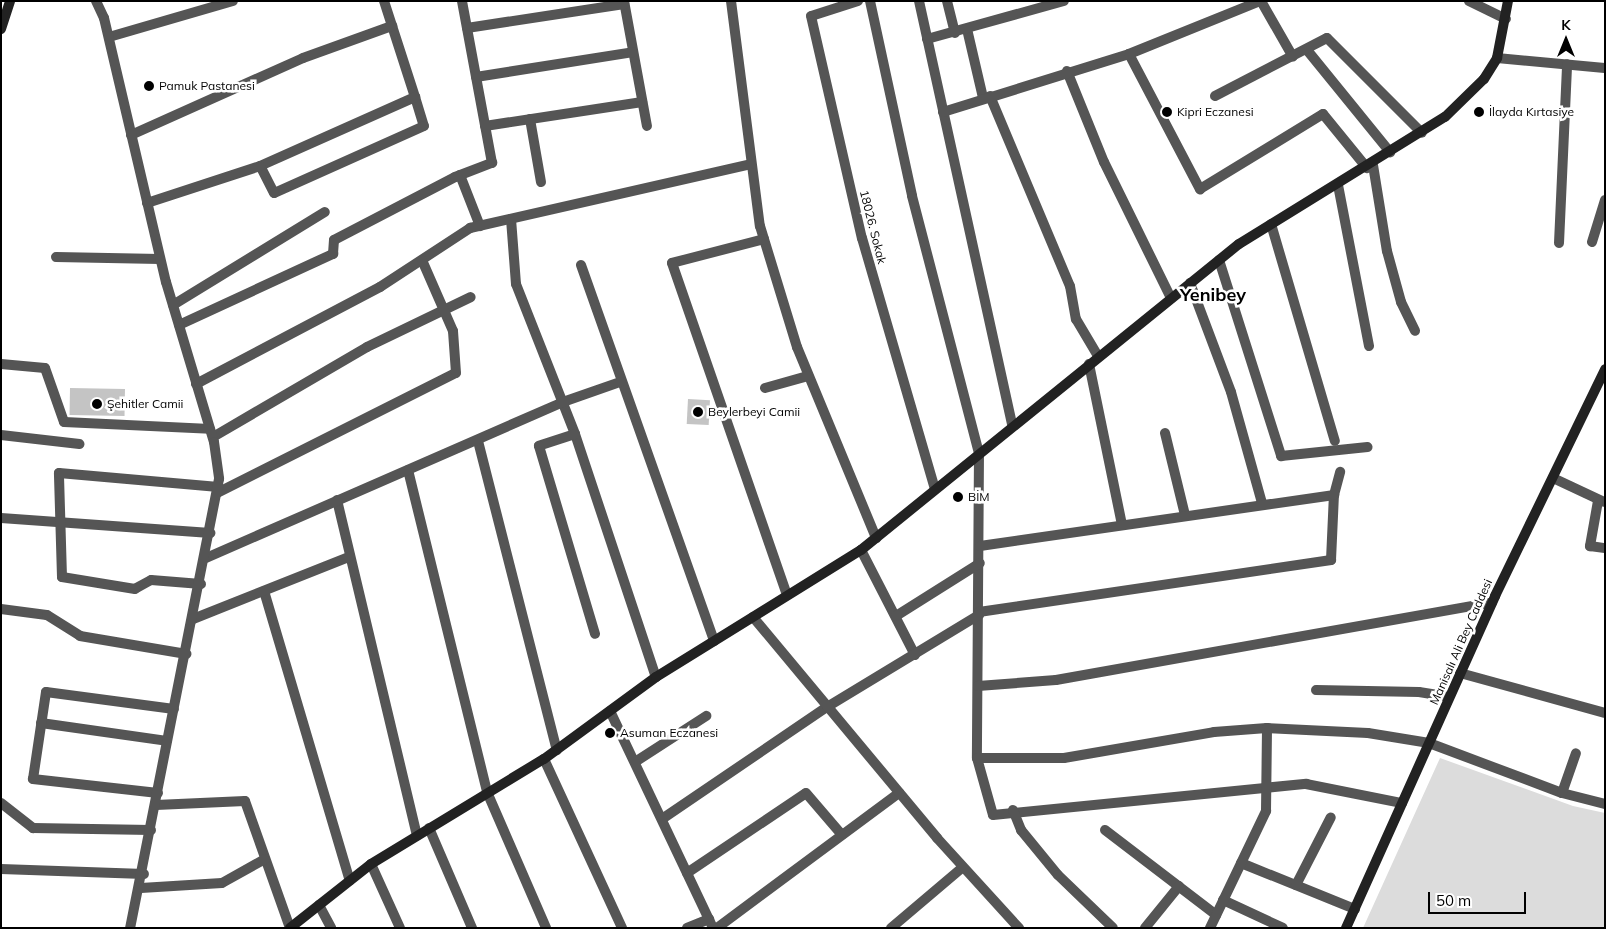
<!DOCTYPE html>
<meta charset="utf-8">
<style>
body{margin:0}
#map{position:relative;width:1606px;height:929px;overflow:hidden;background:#fff;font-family:Mulish,sans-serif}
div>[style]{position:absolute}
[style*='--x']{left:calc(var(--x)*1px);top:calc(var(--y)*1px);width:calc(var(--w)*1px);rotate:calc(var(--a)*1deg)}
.green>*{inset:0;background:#dcdcdc}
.building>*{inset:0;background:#c4c4c4;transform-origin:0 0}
.minor>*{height:10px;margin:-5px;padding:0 5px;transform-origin:5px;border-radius:5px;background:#555}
.tertiary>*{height:10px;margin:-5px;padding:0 5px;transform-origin:5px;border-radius:5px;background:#555}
.secondary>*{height:10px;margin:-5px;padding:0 5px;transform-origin:5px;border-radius:5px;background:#222}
.dots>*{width:14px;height:14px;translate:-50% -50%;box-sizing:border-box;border:2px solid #fff;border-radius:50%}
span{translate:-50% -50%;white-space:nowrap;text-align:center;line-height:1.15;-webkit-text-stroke:5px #fff;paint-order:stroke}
.poi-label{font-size:12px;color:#000}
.left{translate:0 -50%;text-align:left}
.street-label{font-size:12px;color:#000}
.district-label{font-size:18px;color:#000;font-weight:700}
.frame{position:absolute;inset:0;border:2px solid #000;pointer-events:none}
.north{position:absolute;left:1541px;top:15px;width:50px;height:50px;-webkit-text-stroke:4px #fff;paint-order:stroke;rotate:0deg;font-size:14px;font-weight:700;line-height:20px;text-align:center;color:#000}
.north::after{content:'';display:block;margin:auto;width:18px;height:22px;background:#000;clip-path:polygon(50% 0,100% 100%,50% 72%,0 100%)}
.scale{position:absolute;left:1428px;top:892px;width:98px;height:22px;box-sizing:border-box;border:2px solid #000;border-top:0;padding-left:6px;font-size:15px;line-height:18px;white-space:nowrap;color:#000;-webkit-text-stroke:4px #fff;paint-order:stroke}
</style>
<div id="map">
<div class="green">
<i style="clip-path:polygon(1440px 758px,1573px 806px,1605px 813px,1605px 928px,1363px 928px)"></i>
</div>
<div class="building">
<i style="left:70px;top:388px;width:55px;height:27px;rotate:1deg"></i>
<i style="left:688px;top:399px;width:22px;height:25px;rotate:3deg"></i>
</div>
<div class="minor">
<i style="--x:384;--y:1;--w:101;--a:72.1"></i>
<i style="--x:415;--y:97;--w:30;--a:73"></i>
<i style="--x:424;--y:126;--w:164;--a:155.9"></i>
<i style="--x:274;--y:193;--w:30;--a:-117"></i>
<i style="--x:260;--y:166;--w:170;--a:-24"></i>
<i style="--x:624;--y:1;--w:127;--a:79.6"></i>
<i style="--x:731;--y:1;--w:227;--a:82.7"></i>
<i style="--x:760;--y:226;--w:127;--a:73"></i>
<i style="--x:797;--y:347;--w:207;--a:67.5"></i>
<i style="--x:858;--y:1;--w:49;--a:162.3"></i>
<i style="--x:811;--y:16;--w:228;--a:77.1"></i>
<i style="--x:862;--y:238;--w:261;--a:73.8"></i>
<i style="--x:870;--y:1;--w:199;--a:77.8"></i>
<i style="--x:912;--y:196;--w:266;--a:75.4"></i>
<i style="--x:979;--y:453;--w:305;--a:90.4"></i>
<i style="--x:977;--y:758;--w:59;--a:74.3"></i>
<i style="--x:993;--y:815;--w:315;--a:-5.7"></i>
<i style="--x:1306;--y:784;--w:98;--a:11.2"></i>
<i style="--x:919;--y:1;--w:434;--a:77.6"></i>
<i style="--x:947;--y:1;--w:33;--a:76"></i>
<i style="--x:1261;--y:1;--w:64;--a:60.3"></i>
<i style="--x:1469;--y:1;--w:41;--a:25.9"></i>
<i style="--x:467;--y:28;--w:159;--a:-8.7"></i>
<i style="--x:967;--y:29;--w:71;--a:76.9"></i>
<i style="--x:109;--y:37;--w:129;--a:-16.2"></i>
<i style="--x:927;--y:39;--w:142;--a:-15.5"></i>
<i style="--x:1307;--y:50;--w:132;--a:50.9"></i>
<i style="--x:1129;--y:54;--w:153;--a:62.3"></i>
<i style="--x:1200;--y:189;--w:144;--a:-31.4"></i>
<i style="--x:1323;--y:114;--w:70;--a:50.8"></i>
<i style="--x:1497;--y:58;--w:108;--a:5.3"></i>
<i style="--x:1067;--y:71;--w:98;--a:67.9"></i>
<i style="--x:1104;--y:162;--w:152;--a:63.8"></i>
<i style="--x:476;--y:77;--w:159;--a:-9"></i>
<i style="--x:990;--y:96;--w:206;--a:67.2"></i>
<i style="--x:1070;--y:286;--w:34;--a:80"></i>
<i style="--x:1076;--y:319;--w:43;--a:59.3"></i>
<i style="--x:1215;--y:96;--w:126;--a:-27.4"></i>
<i style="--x:1327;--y:38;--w:134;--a:45"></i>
<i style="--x:943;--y:112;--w:195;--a:-17.3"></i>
<i style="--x:1129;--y:54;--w:141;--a:-22"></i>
<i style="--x:530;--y:119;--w:64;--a:80.1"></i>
<i style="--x:485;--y:126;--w:159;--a:-8.7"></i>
<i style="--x:131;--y:135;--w:188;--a:-24.1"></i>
<i style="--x:303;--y:58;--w:95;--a:-19.8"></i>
<i style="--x:1373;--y:165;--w:87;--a:80.8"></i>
<i style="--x:1387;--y:251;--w:53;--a:74.6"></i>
<i style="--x:1401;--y:302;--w:32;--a:64"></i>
<i style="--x:460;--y:175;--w:55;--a:68.6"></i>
<i style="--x:1338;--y:185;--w:164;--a:79.1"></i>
<i style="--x:147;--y:203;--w:119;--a:-18.1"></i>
<i style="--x:511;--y:219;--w:65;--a:85.6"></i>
<i style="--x:516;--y:284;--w:161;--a:68.5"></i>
<i style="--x:575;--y:434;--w:256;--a:71.6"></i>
<i style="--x:1271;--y:224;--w:226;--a:73.6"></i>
<i style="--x:764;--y:239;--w:95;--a:165.4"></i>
<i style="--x:672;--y:263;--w:351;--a:70.9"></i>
<i style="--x:1592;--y:242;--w:44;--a:-72.8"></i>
<i style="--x:1559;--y:243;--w:179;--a:-87.4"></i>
<i style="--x:56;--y:257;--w:104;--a:1.1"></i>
<i style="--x:1219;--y:260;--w:206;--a:72.4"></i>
<i style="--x:1281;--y:456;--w:87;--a:-5.9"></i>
<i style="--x:581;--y:265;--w:399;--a:70.5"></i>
<i style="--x:1190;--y:283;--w:116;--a:69.4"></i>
<i style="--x:1231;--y:392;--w:115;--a:74.4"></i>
<i style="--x:173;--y:305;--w:178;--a:-31.5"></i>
<i style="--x:179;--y:325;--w:170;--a:-24.8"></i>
<i style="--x:333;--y:254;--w:14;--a:-86"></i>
<i style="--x:334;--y:240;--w:136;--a:-27.5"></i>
<i style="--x:455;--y:177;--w:40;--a:-21"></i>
<i style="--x:492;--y:163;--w:165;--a:-100.5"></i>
<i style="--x:1;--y:364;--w:44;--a:5.2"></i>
<i style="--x:45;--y:368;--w:57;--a:70.6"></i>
<i style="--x:64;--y:422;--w:146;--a:2.7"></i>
<i style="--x:1089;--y:364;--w:164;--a:78.4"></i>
<i style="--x:196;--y:384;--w:208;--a:-27.8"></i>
<i style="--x:380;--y:287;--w:108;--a:-33.2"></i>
<i style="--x:470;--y:228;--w:288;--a:-12.8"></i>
<i style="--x:765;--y:388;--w:45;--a:-15.6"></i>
<i style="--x:1165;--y:433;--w:84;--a:76.3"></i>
<i style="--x:575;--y:434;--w:38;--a:162"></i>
<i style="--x:539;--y:446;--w:196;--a:73.4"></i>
<i style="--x:1;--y:435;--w:79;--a:6.6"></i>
<i style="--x:213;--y:437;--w:178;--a:-30.3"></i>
<i style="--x:367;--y:347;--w:115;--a:-25.7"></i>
<i style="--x:478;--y:441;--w:319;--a:75.7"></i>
<i style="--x:408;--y:470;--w:332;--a:76.2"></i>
<i style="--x:487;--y:792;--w:148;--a:66.5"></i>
<i style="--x:1553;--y:478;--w:56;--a:25.2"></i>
<i style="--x:217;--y:493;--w:267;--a:-26.7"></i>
<i style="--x:456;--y:373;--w:42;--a:-94.1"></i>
<i style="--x:453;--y:331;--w:77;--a:-113.6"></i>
<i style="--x:337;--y:500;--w:345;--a:76.6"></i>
<i style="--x:1598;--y:501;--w:46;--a:100.1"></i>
<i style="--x:1590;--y:546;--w:15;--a:8"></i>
<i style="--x:1;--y:518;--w:210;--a:4.1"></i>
<i style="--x:980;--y:546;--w:358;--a:-8.2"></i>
<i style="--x:861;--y:550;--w:118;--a:62.8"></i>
<i style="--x:206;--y:558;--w:386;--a:-23.6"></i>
<i style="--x:560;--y:403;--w:64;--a:-19.3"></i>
<i style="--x:201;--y:584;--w:50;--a:-175.4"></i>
<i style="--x:151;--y:580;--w:18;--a:151"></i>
<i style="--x:135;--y:589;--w:74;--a:-170.7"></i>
<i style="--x:62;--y:577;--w:104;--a:-91.7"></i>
<i style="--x:59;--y:473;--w:160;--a:5"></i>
<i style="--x:264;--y:591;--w:302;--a:73.5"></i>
<i style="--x:1;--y:609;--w:46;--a:7.4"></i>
<i style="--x:47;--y:615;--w:39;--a:32"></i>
<i style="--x:80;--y:636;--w:108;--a:9.6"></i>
<i style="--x:979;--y:612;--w:356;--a:-8.4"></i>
<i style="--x:1331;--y:560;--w:65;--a:-87.4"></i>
<i style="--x:1334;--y:495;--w:24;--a:-75"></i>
<i style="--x:896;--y:616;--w:99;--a:-32.2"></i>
<i style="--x:193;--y:619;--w:168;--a:-21.7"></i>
<i style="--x:1460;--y:673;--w:150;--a:15.4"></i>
<i style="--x:978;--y:686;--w:78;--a:-4.4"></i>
<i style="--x:1056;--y:680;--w:443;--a:-10.1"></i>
<i style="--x:1316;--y:690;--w:103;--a:1.1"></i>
<i style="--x:1419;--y:692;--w:30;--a:9"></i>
<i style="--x:41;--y:723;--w:127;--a:8.1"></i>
<i style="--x:977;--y:758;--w:87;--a:0"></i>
<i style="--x:1064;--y:758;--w:152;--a:-9.8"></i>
<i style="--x:1214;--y:732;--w:53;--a:-4.3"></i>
<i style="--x:1267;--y:728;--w:101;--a:2.8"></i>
<i style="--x:1368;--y:733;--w:62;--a:9.3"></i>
<i style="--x:1429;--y:743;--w:142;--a:20.6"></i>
<i style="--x:1562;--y:793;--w:44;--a:14.3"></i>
<i style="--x:544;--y:759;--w:186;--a:65.2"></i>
<i style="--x:635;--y:762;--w:85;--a:-32.9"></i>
<i style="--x:158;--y:793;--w:126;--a:-173.6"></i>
<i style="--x:33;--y:779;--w:88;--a:-81.5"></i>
<i style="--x:46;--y:692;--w:129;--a:7.6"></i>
<i style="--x:1562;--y:793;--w:42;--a:-70.7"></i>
<i style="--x:1;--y:803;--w:41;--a:38"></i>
<i style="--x:33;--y:828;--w:118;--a:1"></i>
<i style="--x:156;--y:805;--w:89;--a:-2.6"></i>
<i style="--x:245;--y:801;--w:135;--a:70.5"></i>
<i style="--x:1013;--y:810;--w:22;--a:68"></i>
<i style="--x:1021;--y:830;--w:58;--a:50.6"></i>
<i style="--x:1058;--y:875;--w:76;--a:43.9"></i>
<i style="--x:662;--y:819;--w:199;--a:-34.2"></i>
<i style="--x:827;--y:707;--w:178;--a:-31.2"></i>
<i style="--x:429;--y:828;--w:109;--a:66.7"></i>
<i style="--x:1105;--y:830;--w:140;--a:37.4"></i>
<i style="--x:1241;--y:863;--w:123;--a:22"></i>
<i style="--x:371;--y:864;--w:70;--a:65.6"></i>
<i style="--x:1;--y:869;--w:143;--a:2"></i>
<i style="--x:687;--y:873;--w:143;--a:-33.9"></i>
<i style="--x:806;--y:793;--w:55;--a:49.4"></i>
<i style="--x:1296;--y:885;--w:76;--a:-62.8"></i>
<i style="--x:141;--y:888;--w:81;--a:-3.5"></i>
<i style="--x:222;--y:883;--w:49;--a:-29.2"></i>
<i style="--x:1223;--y:900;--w:66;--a:25"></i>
<i style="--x:319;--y:905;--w:26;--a:62"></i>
<i style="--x:687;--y:928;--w:24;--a:-22"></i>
<i style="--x:717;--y:928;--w:227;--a:-36.6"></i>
<i style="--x:891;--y:928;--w:94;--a:-40.3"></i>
<i style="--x:1145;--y:928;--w:54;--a:-51"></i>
<i style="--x:1210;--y:928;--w:130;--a:-64.4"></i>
<i style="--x:1266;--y:811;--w:83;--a:-89.3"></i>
</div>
<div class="tertiary">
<i style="--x:96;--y:1;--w:19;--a:65"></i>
<i style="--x:104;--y:18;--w:271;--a:76.8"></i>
<i style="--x:166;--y:282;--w:167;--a:73.3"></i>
<i style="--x:214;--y:442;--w:37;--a:82"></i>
<i style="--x:219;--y:479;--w:458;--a:101.2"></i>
<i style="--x:753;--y:617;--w:288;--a:50.2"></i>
<i style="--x:937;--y:838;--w:122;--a:47.7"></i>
<i style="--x:610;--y:711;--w:240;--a:64.6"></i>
</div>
<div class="secondary">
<i style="--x:1;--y:29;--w:29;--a:-72"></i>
<i style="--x:290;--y:928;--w:103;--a:-38.3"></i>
<i style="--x:371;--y:864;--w:202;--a:-31.3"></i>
<i style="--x:544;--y:759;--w:139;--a:-36.2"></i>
<i style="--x:656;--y:677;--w:241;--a:-31.8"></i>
<i style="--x:861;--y:550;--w:486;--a:-39"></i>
<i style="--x:1239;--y:244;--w:242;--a:-31.7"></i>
<i style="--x:1445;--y:117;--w:54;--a:-44.3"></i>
<i style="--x:1484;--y:79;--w:25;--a:-58"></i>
<i style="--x:1497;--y:58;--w:58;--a:-79.1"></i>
<i style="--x:1346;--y:928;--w:364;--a:-65.8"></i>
<i style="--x:1495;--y:596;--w:252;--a:-64.1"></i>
</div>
<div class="dots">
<i style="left:149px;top:86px;background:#000"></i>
<i style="left:1167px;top:112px;background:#000"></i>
<i style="left:1479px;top:112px;background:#000"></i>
<i style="left:97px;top:404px;background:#000"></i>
<i style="left:698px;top:412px;background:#000"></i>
<i style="left:958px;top:497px;background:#000"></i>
<i style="left:610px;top:733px;background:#000"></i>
</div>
<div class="poi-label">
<span class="left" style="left:159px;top:86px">Pamuk Pastanesi</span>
<span class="left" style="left:1177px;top:112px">Kipri Eczanesi</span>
<span class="left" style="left:1489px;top:112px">İlayda Kırtasiye</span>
<span class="left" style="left:107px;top:404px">Şehitler Camii</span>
<span class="left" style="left:708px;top:412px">Beylerbeyi Camii</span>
<span class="left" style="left:968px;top:497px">BİM</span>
<span class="left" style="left:620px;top:733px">Asuman Eczanesi</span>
</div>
<div class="street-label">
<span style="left:873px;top:227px;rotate:76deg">18026. Sokak</span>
<span style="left:1461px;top:642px;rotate:-66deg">Manisalı Ali Bey Caddesi</span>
</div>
<div class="district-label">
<span style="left:1213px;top:295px">Yenibey</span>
</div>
<div class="frame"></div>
<div class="north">K</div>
<div class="scale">50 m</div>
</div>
